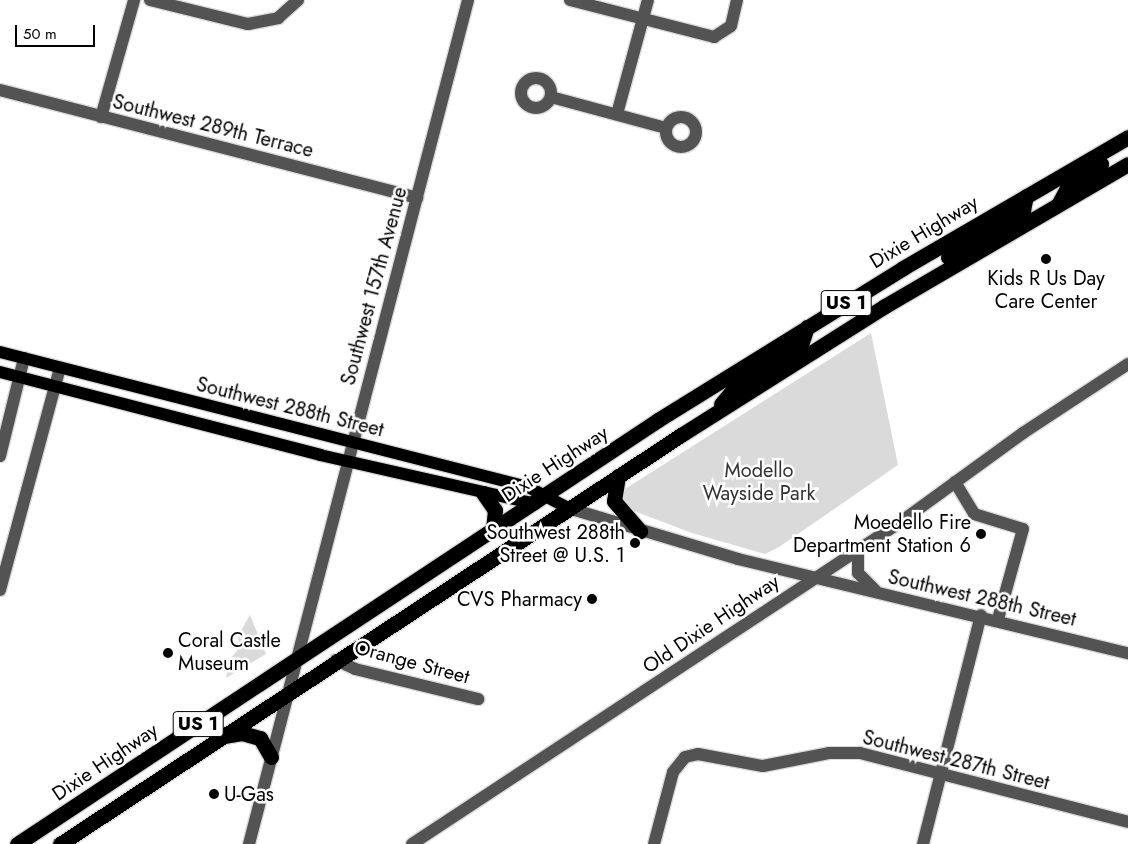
<!DOCTYPE html>
<style>
body{margin:0}
#map{position:relative;width:1128px;height:844px;overflow:hidden;background:#fff;font-family:Jost,sans-serif}
div>[style]{position:absolute}
[style*='--x']{left:calc(var(--x)*1px);top:calc(var(--y)*1px);width:calc(var(--w)*1px);rotate:calc(var(--a)*1deg)}
.green>*{inset:0;background:#dadada}
.roads{filter:drop-shadow(1px 0 #dbdbdb) drop-shadow(-1px 0 #dbdbdb) drop-shadow(0 1px #dbdbdb) drop-shadow(0 -1px #dbdbdb)}
.minor>*{height:12px;margin:-6px;padding:0 6px;transform-origin:6px;border-radius:6px;background:#535353}
.minor>.ring{margin:-6px;padding:0;box-sizing:content-box;background:none;border:12px solid #535353;border-radius:50%}
.major>*{height:12px;margin:-6px;padding:0 6px;transform-origin:6px;border-radius:6px;background:#000}
.highway>*{height:15px;margin:-7.5px;padding:0 7.5px;transform-origin:7.5px;border-radius:7.5px;background:#000}
.dots>*{width:14px;height:14px;translate:-50% -50%;box-sizing:border-box;border:2px solid #fff;border-radius:50%}
span{translate:-50% -50%;white-space:nowrap;text-align:center;line-height:1.15;-webkit-text-stroke:5px #fff;paint-order:stroke}
.shield-label span{padding:1px 4px;background:#fff;border:1px solid;border-radius:4px;-webkit-text-stroke-width:0}
.shield-label{font-size:19px;color:#000;font-weight:700}
.street-label{font-size:20px;color:#000}
.poi-label{font-size:20px;color:#000}
.right{translate:-100% -50%;text-align:right}
.left{translate:0 -50%;text-align:left}
.park-label{font-size:20px;color:#313131}
.scale{position:absolute;left:15px;top:25px;width:80px;height:22px;box-sizing:border-box;border:2px solid #000;border-top:0;padding-left:6px;font-size:15px;line-height:18px;white-space:nowrap;color:#000;-webkit-text-stroke:4px #fff;paint-order:stroke}
</style>
<div id="map">
<div class="green">
<i style="clip-path:polygon(871px 333px,898px 465px,779px 547px,765px 554px,692px 533px,634px 511px,622px 501px,625px 489px)"></i>
<i style="clip-path:polygon(250px 615px,266px 654px,226px 678px,231px 658px,240px 647px,238px 636px)"></i>
</div>
<div class="roads">
<div class="minor">
<i style="--x:150;--y:0;--w:101;--a:13.8"></i>
<i style="--x:248;--y:24;--w:31;--a:-11"></i>
<i style="--x:278;--y:18;--w:27;--a:-42"></i>
<i style="--x:570;--y:0;--w:149;--a:14.4"></i>
<i style="--x:714;--y:37;--w:20;--a:-33"></i>
<i style="--x:731;--y:26;--w:27;--a:-77"></i>
<i class="ring" style="left:521px;top:78px;width:18px;height:18px"></i>
<i style="--x:0;--y:90;--w:431;--a:14.5"></i>
<i style="--x:551;--y:97;--w:119;--a:15.1"></i>
<i style="--x:617;--y:114;--w:118;--a:-74.8"></i>
<i style="--x:101;--y:117;--w:122;--a:-74.2"></i>
<i class="ring" style="left:666px;top:117px;width:18px;height:18px"></i>
<i style="--x:0;--y:456;--w:101;--a:-76.2"></i>
<i style="--x:955;--y:482;--w:37;--a:59"></i>
<i style="--x:974;--y:514;--w:51;--a:17"></i>
<i style="--x:1023;--y:529;--w:93;--a:105.5"></i>
<i style="--x:568;--y:508;--w:177;--a:16.7"></i>
<i style="--x:738;--y:559;--w:401;--a:13.6"></i>
<i style="--x:858;--y:549;--w:24;--a:90"></i>
<i style="--x:858;--y:573;--w:24;--a:45"></i>
<i style="--x:0;--y:590;--w:230;--a:-74.9"></i>
<i style="--x:336;--y:660;--w:21;--a:25"></i>
<i style="--x:355;--y:669;--w:127;--a:13.7"></i>
<i style="--x:249;--y:844;--w:872;--a:-75.45"></i>
<i style="--x:412;--y:844;--w:583;--a:-33.39"></i>
<i style="--x:899;--y:523;--w:153;--a:-36"></i>
<i style="--x:1023;--y:433;--w:126;--a:-33.3"></i>
<i style="--x:654;--y:844;--w:74;--a:-75.2"></i>
<i style="--x:673;--y:772;--w:19;--a:-51"></i>
<i style="--x:685;--y:757;--w:13;--a:-13"></i>
<i style="--x:698;--y:754;--w:66;--a:10.5"></i>
<i style="--x:763;--y:766;--w:67;--a:-11.1"></i>
<i style="--x:829;--y:753;--w:31;--a:0"></i>
<i style="--x:860;--y:753;--w:277;--a:14.4"></i>
<i style="--x:923;--y:844;--w:236;--a:-75.8"></i>
</div>
<div class="major">
<i style="--x:0;--y:352;--w:545;--a:14.34"></i>
<i style="--x:528;--y:487;--w:45;--a:27.7"></i>
<i style="--x:0;--y:372;--w:331;--a:14.5"></i>
<i style="--x:320;--y:455;--w:221;--a:12.8"></i>
</div>
<div class="highway">
<i style="--x:1059;--y:203;--w:21;--a:-62"></i>
<i style="--x:1069;--y:184;--w:38;--a:-32"></i>
<i style="--x:948;--y:257;--w:89;--a:-32.1"></i>
<i style="--x:1023;--y:210;--w:14;--a:-78"></i>
<i style="--x:721;--y:404;--w:30;--a:-50"></i>
<i style="--x:740;--y:381;--w:71;--a:-30.5"></i>
<i style="--x:801;--y:345;--w:19;--a:-72"></i>
<i style="--x:618;--y:476;--w:25;--a:99"></i>
<i style="--x:614;--y:501;--w:40;--a:49"></i>
<i style="--x:483;--y:493;--w:21;--a:55"></i>
<i style="--x:495;--y:510;--w:19;--a:96"></i>
<i style="--x:224;--y:736;--w:18;--a:-9"></i>
<i style="--x:242;--y:733;--w:19;--a:16"></i>
<i style="--x:260;--y:738;--w:22;--a:60"></i>
<i style="--x:17;--y:844;--w:769;--a:-33.48"></i>
<i style="--x:658;--y:420;--w:288;--a:-31.8"></i>
<i style="--x:903;--y:268;--w:260;--a:-30.2"></i>
<i style="--x:60;--y:844;--w:744;--a:-33.37"></i>
<i style="--x:681;--y:435;--w:241;--a:-32.3"></i>
<i style="--x:885;--y:306;--w:281;--a:-30.3"></i>
</div>
</div>
<div class="dots">
<i style="left:1046px;top:259px;background:#000"></i>
<i style="left:981px;top:534px;background:#000"></i>
<i style="left:635px;top:543px;background:#000"></i>
<i style="left:592px;top:599px;background:#000"></i>
<i style="left:168px;top:653px;background:#000"></i>
<i style="left:214px;top:794px;background:#000"></i>
</div>
<div class="shield-label">
<span style="left:846px;top:303px">US 1</span>
<span style="left:198px;top:724px">US 1</span>
</div>
<div class="street-label">
<span style="left:213px;top:126px;rotate:14deg">Southwest 289th Terrace</span>
<span style="left:924px;top:232px;rotate:-31deg">Dixie Highway</span>
<span style="left:374px;top:286px;rotate:-75deg">Southwest 157th Avenue</span>
<span style="left:290px;top:407px;rotate:14deg">Southwest 288th Street</span>
<span style="left:555px;top:464px;rotate:-33deg">Dixie Highway</span>
<span style="left:982px;top:598px;rotate:13deg">Southwest 288th Street</span>
<span style="left:711px;top:624px;rotate:-34deg">Old Dixie Highway</span>
<span style="left:412px;top:662px;rotate:15deg">Orange Street</span>
<span style="left:956px;top:760px;rotate:14deg">Southwest 287th Street</span>
<span style="left:105px;top:762px;rotate:-34deg">Dixie Highway</span>
</div>
<div class="poi-label">
<span style="left:1046px;top:290px">Kids R Us Day<br>Care Center</span>
<span class="right" style="left:971px;top:534px">Moedello Fire<br>Department Station 6</span>
<span class="right" style="left:625px;top:544px">Southwest 288th<br>Street @ U.S. 1</span>
<span class="right" style="left:582px;top:599px">CVS Pharmacy</span>
<span class="left" style="left:178px;top:652px">Coral Castle<br>Museum</span>
<span class="left" style="left:224px;top:794px">U-Gas</span>
</div>
<div class="park-label">
<span style="left:759px;top:482px">Modello<br>Wayside Park</span>
</div>
<div class="scale">50 m</div>
</div>
